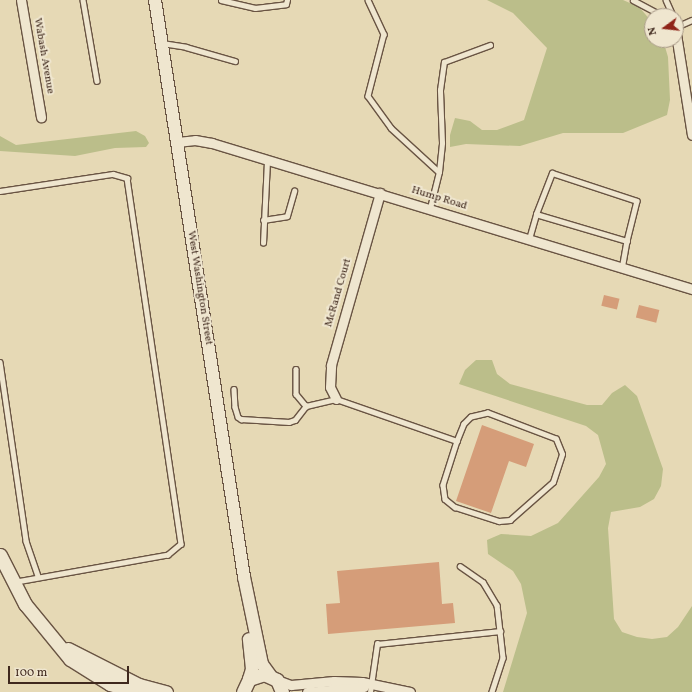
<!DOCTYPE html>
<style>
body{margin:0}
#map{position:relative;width:692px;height:692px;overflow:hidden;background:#e6d9b5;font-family:Vollkorn,serif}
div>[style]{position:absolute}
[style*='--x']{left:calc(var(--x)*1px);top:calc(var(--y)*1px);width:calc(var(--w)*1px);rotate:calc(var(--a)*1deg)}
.green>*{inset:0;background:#bbbe8a}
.building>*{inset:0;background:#d59d79;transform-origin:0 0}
.roads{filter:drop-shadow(1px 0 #695443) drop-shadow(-1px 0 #695443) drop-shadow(0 1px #695443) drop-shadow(0 -1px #695443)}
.service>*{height:4.5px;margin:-2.25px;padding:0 2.25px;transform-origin:2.25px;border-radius:2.25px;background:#efe6cf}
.minor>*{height:9px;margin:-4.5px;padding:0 4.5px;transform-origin:4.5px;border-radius:4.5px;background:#efe6cf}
.tertiary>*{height:12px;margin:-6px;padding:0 6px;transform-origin:6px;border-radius:6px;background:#efe6cf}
.secondary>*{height:13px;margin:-6.5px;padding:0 6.5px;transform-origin:6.5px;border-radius:6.5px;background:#efe6cf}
span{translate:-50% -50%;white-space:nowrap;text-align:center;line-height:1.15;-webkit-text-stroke:4px #efe6cf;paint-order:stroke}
.street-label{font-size:11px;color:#3f281d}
.north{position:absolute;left:644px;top:8px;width:40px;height:40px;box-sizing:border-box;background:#efe6cf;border:1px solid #a99a88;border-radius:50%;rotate:255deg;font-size:11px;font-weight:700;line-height:16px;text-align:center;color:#3f281d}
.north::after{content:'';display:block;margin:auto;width:14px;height:18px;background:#8f2418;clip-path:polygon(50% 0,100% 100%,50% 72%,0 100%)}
.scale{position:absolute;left:8px;top:666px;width:121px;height:18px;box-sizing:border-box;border:2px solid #3f281d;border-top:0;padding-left:5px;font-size:12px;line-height:14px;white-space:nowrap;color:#3f281d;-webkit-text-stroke:3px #efe6cf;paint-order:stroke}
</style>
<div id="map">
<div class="green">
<i style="clip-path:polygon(487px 0,623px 0,639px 7px,652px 22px,652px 40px,663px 40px,668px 57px,670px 100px,667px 115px,623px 133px,563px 133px,520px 146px,466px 144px,450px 147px,450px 135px,455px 118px,470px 121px,482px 130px,497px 130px,524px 120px,547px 48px,513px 13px)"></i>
<i style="clip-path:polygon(136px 131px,145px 136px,149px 143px,146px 147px,115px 148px,75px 156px,0 151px,0 136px,16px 145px)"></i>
<i style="clip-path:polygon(476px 360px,492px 360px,497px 374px,510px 384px,587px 405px,602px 405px,612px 393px,625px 385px,637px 396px,663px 469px,661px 486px,654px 499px,640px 507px,611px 512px,608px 528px,614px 619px,622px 632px,637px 637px,652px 639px,667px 637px,678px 627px,692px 606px,692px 692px,503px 692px,527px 613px,521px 584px,513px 571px,488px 554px,487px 540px,501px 534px,531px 536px,558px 523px,599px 477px,606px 464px,598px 435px,586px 426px,459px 384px,465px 370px)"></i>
</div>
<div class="building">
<i style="left:604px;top:295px;width:16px;height:11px;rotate:14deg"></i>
<i style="left:639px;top:305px;width:21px;height:13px;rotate:14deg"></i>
<i style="clip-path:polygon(482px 425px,534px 444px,526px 467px,509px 461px,491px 513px,456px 501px)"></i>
<i style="clip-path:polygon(439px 562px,442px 604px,453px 603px,455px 623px,328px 634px,326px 604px,340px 603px,337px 571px)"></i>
</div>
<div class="roads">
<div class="service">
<i style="--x:83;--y:0;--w:82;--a:80.2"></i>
<i style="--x:221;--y:0;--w:35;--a:13"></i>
<i style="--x:255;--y:8;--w:31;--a:-7"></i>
<i style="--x:286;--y:4;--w:4;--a:-76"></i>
<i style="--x:368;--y:0;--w:38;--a:65"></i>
<i style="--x:384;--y:34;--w:64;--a:104.5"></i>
<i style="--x:368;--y:96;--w:39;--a:54"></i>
<i style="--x:391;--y:128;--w:65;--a:42.5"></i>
<i style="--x:633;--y:0;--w:34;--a:28"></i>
<i style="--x:666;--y:0;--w:17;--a:66"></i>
<i style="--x:676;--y:27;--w:17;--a:-24"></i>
<i style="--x:162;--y:43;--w:24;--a:9"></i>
<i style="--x:186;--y:47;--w:51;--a:15.9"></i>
<i style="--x:0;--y:191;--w:114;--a:-8.6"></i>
<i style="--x:113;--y:174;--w:15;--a:16"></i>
<i style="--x:127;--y:178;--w:370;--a:81.6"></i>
<i style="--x:181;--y:544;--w:17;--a:140"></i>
<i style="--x:168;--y:555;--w:154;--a:169.9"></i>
<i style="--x:430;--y:208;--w:37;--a:-76"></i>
<i style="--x:439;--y:172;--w:29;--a:-84"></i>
<i style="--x:442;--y:143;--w:53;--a:-92.2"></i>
<i style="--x:440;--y:90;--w:28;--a:-82"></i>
<i style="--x:444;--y:62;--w:49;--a:-20.3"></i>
<i style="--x:536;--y:214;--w:44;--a:-68.7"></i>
<i style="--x:552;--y:173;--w:89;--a:18.2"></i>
<i style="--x:637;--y:201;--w:41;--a:104"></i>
<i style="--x:263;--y:220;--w:24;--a:-9"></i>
<i style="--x:287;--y:216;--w:26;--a:-74"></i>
<i style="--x:529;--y:239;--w:26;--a:-74"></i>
<i style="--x:536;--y:214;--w:95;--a:16.5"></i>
<i style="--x:627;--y:241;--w:27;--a:100"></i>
<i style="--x:263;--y:243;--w:83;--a:-87.2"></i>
<i style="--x:0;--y:362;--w:181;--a:81.7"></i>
<i style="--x:26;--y:541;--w:37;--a:71"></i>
<i style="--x:296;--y:369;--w:25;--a:90"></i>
<i style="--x:296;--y:394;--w:16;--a:50"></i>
<i style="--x:234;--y:389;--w:18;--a:87"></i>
<i style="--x:235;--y:407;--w:10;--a:73"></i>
<i style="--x:238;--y:417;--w:4;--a:34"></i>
<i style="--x:241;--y:419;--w:48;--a:3.6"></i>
<i style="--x:289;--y:422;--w:6;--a:-18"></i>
<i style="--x:295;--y:420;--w:18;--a:-52"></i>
<i style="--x:306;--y:406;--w:31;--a:-13"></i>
<i style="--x:336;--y:399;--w:128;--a:19.1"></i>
<i style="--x:457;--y:441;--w:46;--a:107.7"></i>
<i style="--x:443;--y:485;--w:14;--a:82"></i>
<i style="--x:445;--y:499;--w:13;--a:39"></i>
<i style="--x:455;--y:507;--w:46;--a:17.7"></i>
<i style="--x:499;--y:521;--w:11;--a:-5"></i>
<i style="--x:510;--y:520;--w:57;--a:-41.5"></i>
<i style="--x:553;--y:482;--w:29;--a:-72"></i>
<i style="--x:562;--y:454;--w:16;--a:-112"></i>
<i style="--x:556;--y:439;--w:73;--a:-159.1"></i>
<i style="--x:488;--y:413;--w:17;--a:167"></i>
<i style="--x:471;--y:417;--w:10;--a:135"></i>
<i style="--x:464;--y:424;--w:18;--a:112"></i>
<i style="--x:460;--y:566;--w:28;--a:35"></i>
<i style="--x:483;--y:582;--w:27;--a:59"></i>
<i style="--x:497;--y:605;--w:53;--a:83.5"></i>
<i style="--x:503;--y:658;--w:36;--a:108"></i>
<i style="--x:370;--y:692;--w:49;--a:-81.7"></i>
<i style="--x:377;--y:644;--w:124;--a:-6"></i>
</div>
<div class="minor">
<i style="--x:21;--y:0;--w:119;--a:80.3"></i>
<i style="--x:676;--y:34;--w:102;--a:81"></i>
<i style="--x:177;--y:142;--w:18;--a:-6"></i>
<i style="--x:195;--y:140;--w:17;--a:10"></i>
<i style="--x:212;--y:143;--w:502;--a:16.92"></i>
<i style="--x:336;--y:399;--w:13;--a:-117"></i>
<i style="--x:330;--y:387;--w:22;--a:-87"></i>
<i style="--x:331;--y:365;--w:179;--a:-74.1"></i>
<i style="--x:277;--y:680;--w:15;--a:20"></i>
<i style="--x:291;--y:685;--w:43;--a:-5.3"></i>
<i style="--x:334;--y:681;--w:28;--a:2"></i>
<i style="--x:362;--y:682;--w:49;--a:11.8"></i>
<i style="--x:307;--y:692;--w:57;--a:-5"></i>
</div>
<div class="tertiary">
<i style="--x:155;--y:0;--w:584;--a:81.23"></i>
<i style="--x:244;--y:577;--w:89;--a:78.3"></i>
<i style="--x:262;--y:664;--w:14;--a:54"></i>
<i style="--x:249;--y:679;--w:10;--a:-73"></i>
<i style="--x:252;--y:669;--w:30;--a:-96"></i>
</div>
<div class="secondary">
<i style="--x:0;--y:555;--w:55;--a:63"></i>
<i style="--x:25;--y:604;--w:71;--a:50.7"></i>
<i style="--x:70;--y:659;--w:47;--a:32"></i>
<i style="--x:110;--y:684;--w:27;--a:17"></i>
<i style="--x:68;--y:649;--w:80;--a:26.9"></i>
<i style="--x:139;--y:685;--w:28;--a:15"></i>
<i style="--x:243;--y:692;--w:14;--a:-65"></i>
<i style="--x:249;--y:679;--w:16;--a:-18"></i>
<i style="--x:264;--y:674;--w:14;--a:25"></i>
<i style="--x:277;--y:680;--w:13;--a:67"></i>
</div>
</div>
<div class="street-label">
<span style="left:43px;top:56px;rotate:80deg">Wabash Avenue</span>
<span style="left:439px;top:199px;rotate:17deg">Hump Road</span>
<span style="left:199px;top:288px;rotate:81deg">West Washington Street</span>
<span style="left:339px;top:293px;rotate:-74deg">McRand Court</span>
</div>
<div class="north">N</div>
<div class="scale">100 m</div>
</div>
